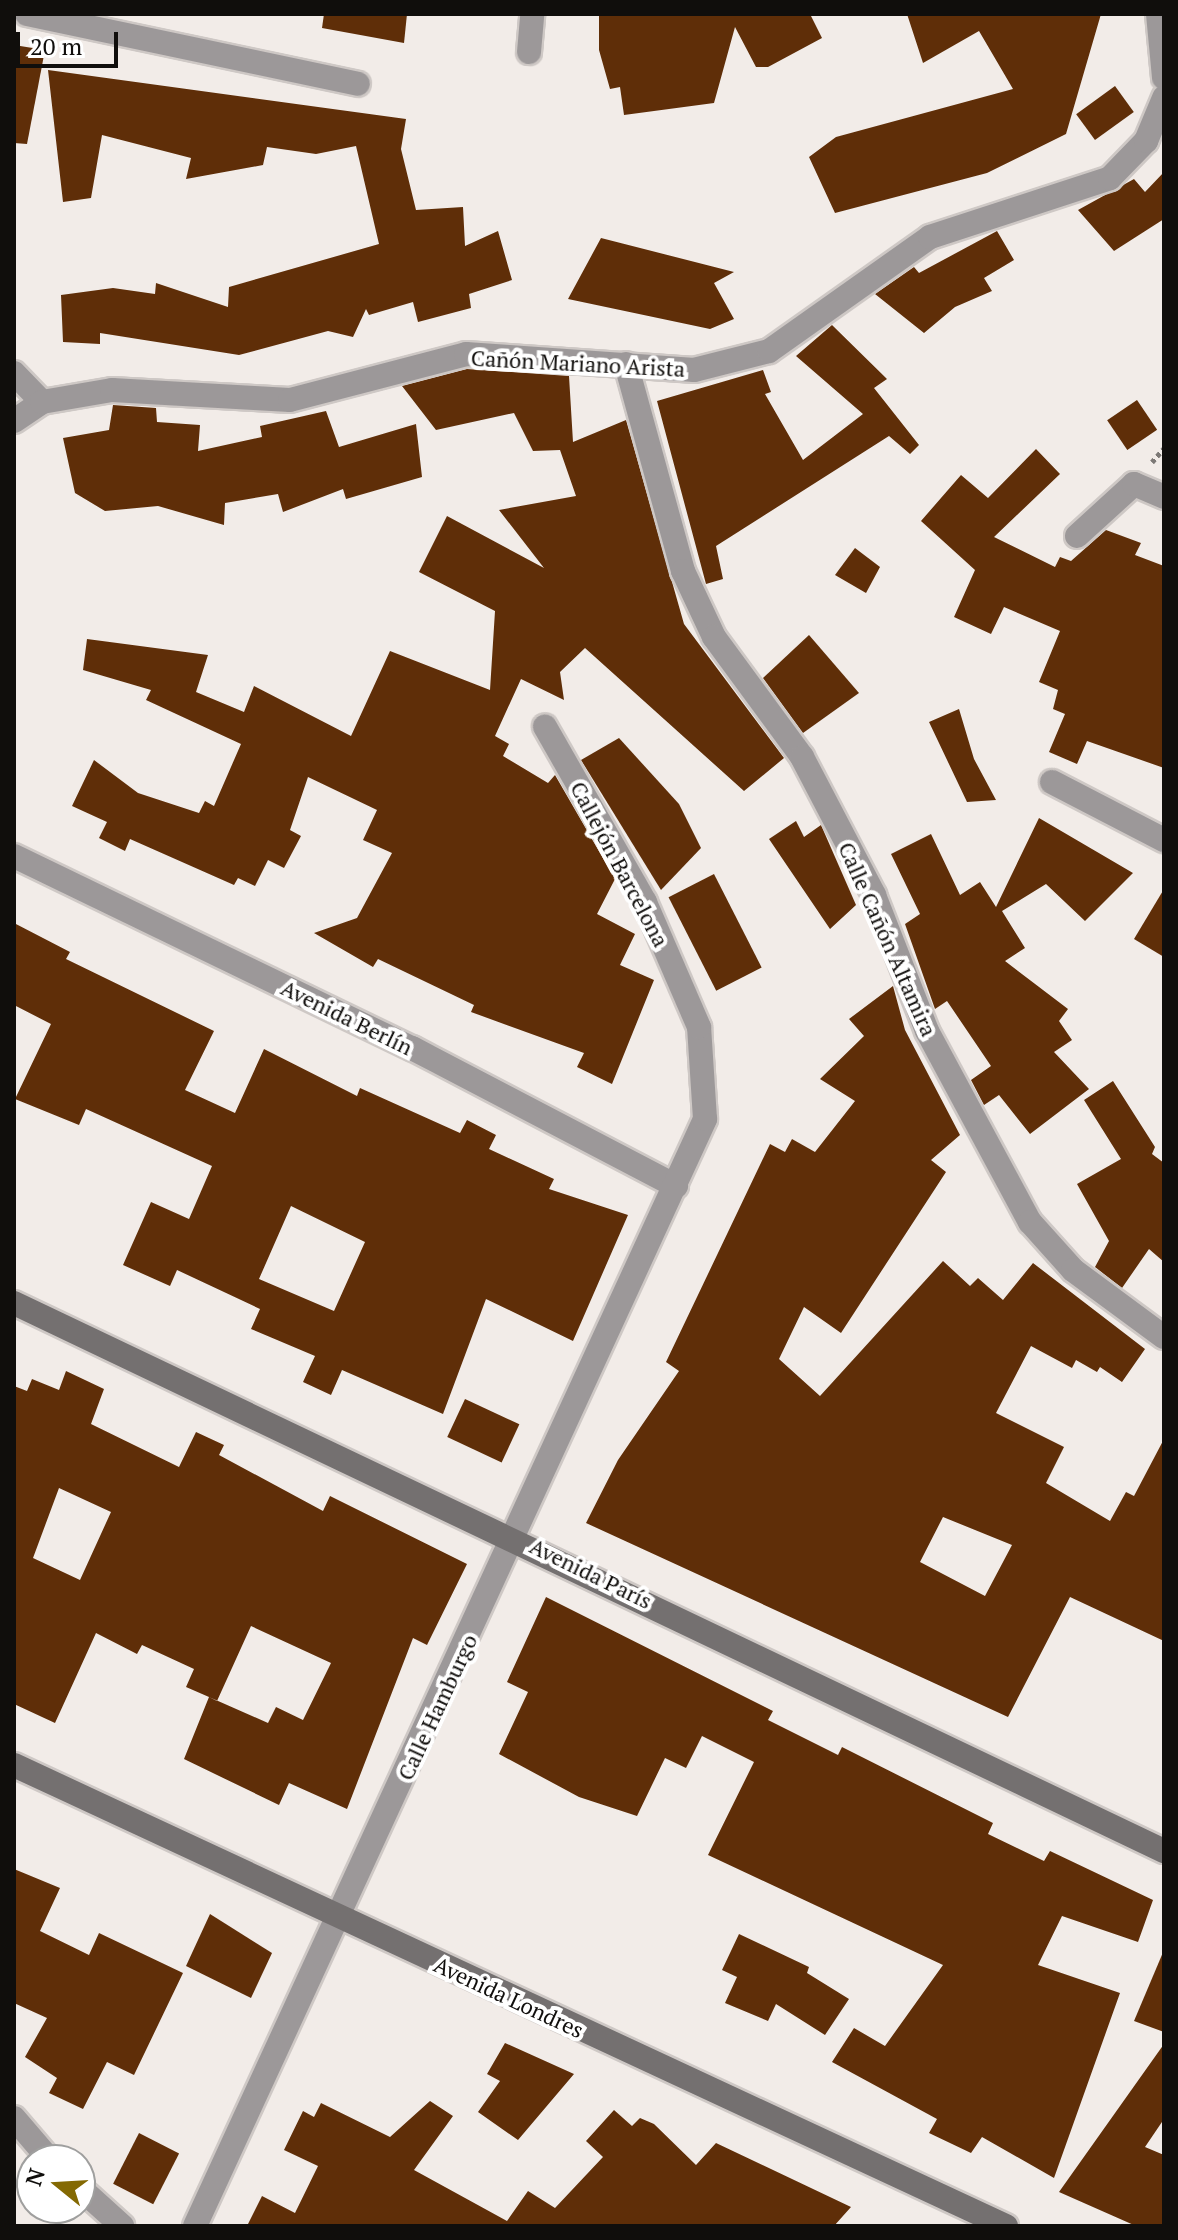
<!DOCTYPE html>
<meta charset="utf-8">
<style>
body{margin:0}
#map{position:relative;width:1178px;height:2240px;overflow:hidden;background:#f2ece8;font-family:"PT Serif",serif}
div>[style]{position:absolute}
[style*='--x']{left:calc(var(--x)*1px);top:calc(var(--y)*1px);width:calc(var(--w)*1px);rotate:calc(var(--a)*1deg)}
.building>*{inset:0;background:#5f2e08;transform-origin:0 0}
.path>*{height:5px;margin-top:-2.5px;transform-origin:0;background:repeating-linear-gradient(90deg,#7d7976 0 4px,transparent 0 8px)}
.roads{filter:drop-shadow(2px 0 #cec8c5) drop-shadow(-2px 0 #cec8c5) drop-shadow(0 2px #cec8c5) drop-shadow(0 -2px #cec8c5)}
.street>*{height:24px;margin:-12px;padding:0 12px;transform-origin:12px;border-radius:12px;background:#9c9899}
.secondary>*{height:24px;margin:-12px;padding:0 12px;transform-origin:12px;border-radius:12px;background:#747070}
span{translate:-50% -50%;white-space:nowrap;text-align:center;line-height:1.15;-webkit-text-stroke:8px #fff;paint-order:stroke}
.street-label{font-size:22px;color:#100e0c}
.frame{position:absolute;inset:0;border:16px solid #100e0c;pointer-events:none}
.north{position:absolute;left:16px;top:2144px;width:80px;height:80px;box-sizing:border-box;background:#fff;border:2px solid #9f9f9e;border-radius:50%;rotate:288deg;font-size:22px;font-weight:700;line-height:32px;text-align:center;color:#100e0c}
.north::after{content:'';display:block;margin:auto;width:28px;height:36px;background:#846903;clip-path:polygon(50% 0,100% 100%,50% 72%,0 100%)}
.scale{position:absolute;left:16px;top:32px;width:102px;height:36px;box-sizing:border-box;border:4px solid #100e0c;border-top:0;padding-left:10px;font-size:24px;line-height:28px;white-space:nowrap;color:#100e0c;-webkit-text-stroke:6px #fff;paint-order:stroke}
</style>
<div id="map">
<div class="building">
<i style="clip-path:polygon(324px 14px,407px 14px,404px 43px,322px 28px)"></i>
<i style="clip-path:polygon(810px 14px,822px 38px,768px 67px,756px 67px,735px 27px,714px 103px,624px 115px,620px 87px,610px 89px,599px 50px,599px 15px)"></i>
<i style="clip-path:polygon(907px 14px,1101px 14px,1066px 134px,987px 173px,835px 213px,809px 157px,836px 137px,1013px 89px,979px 31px,923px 63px)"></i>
<i style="clip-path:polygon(14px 45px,45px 50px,27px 144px,14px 143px)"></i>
<i style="clip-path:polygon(48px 70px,406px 119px,401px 149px,416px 210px,463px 207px,465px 246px,498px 231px,512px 280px,469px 294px,471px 308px,418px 322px,413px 302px,369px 315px,366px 309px,353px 337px,328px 331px,239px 355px,100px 333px,100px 344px,63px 342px,61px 295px,113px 288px,155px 294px,156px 283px,228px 307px,229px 287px,379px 244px,356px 146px,316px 154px,267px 147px,263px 165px,186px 179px,191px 158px,102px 135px,91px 198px,63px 202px)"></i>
<i style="left:1115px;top:86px;width:32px;height:48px;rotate:54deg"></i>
<i style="clip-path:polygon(1164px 172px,1164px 219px,1114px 251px,1078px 210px,1134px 179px,1145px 192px)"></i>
<i style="clip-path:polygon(997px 231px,1014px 260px,984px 278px,992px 291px,955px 307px,924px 333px,875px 294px,914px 267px,919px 273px)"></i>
<i style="clip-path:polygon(601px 238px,734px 272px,714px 283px,734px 319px,710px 329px,568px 299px)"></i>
<i style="clip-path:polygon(832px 325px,887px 379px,874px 388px,919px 445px,910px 454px,889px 436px,716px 546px,723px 579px,706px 584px,657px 401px,763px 370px,771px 392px,765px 394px,803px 460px,863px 414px,796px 356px)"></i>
<i style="clip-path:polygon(467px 369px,569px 376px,573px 442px,626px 420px,684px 624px,784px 758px,744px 791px,585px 648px,560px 672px,564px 700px,521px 679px,495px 736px,509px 744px,503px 756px,548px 783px,555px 775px,615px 879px,597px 914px,635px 934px,620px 965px,654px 980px,612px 1084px,577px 1067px,584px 1053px,471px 1012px,474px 1005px,378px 959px,373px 967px,314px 933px,357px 918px,392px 853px,363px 840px,377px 810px,308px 777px,290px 830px,301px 836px,284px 868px,268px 860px,255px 886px,238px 878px,234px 885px,130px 839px,125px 851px,99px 838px,107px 822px,72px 806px,94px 760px,138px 793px,199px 813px,205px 801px,214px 806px,241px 744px,146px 700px,151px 690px,83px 670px,87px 639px,208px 655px,196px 692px,244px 712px,254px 686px,351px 736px,390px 651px,490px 690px,495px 611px,419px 572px,447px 516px,544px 568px,499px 510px,576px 496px,560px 450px,533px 451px,514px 413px,436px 430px,402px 386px)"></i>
<i style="left:1137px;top:400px;width:36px;height:36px;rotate:56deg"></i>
<i style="clip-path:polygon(113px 405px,156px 408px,157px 422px,200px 425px,198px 451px,262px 437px,260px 426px,326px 411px,339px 447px,416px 424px,422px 477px,346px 499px,343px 489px,283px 512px,278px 494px,225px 503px,224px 525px,158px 506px,105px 511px,75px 493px,63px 438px,109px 430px)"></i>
<i style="clip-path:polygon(1036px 449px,1060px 474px,994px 537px,1055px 567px,1060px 557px,1071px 561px,1106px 530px,1141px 543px,1135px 555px,1164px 566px,1164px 768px,1087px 741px,1077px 764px,1049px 752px,1065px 714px,1053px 709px,1058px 690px,1039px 682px,1060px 631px,1004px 607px,991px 634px,954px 617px,975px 570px,921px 521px,961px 475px,988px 498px)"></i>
<i style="clip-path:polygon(855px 548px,880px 567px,866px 593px,835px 575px)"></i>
<i style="clip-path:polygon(809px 635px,859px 693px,803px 733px,763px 678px)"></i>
<i style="clip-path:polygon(959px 709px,974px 759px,996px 800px,967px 802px,929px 722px)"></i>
<i style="clip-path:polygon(619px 738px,679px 804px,701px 848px,661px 890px,581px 760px)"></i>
<i style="clip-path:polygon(1039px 818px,1133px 873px,1085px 921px,1046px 884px,1002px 911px,1025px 948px,1005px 961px,1068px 1009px,1059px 1021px,1072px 1040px,1054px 1052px,1089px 1089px,1030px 1134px,999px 1095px,984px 1105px,971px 1080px,991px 1066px,947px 1001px,935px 1009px,905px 924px,920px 914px,891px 854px,931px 834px,960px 895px,980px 882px,996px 907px)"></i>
<i style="clip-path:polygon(796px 821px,804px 837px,821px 825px,856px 905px,830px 929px,769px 839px)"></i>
<i style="left:714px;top:874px;width:105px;height:51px;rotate:63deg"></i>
<i style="clip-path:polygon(1164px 889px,1164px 957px,1134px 939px)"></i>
<i style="clip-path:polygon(evenodd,14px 923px,70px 952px,66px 959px,214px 1031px,185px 1090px,235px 1113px,264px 1049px,357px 1096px,360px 1088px,460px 1133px,467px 1120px,496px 1135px,489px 1149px,554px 1179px,549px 1189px,628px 1215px,573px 1341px,486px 1299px,443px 1414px,342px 1370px,331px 1395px,303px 1382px,315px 1356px,251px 1329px,260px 1309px,177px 1270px,170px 1286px,123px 1265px,151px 1202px,189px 1219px,212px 1166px,86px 1109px,79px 1125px,15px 1099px,51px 1024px,14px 1005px,14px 923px,291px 1206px,365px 1242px,334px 1311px,259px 1279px,291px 1206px)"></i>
<i style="clip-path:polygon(evenodd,893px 986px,905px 1030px,960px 1135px,931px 1160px,946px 1172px,841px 1333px,804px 1307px,779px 1359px,820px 1396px,943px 1261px,970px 1286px,978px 1278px,1003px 1300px,1033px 1263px,1145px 1349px,1122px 1382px,1100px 1367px,1097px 1372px,1076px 1360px,1072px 1368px,1031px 1346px,996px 1413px,1064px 1447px,1046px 1483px,1110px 1521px,1126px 1492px,1134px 1496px,1164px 1439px,1164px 1641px,1070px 1597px,1008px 1717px,586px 1523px,618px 1460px,679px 1371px,666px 1362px,770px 1144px,785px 1152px,792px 1139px,815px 1152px,855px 1101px,820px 1079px,864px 1036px,849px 1019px,893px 986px,943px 1517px,1012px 1545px,985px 1596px,920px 1562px,943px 1517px)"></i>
<i style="clip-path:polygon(1113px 1081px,1155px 1147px,1152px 1154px,1164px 1163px,1164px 1262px,1149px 1249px,1122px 1288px,1095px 1267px,1109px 1241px,1077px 1184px,1121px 1159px,1084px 1100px)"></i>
<i style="clip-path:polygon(evenodd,66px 1371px,104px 1389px,91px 1424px,179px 1467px,196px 1432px,224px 1445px,219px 1455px,323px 1511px,330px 1496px,467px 1564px,427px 1645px,413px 1638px,347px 1809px,289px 1783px,279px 1805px,184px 1759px,209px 1697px,186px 1687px,194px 1669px,142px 1645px,137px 1654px,96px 1633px,55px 1723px,14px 1704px,14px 1386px,27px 1391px,32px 1379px,59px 1390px,66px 1371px,59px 1488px,111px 1512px,80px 1580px,33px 1558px,59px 1488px,66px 1371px,251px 1626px,331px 1663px,303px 1720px,276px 1707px,268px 1723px,209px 1697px,217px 1701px,251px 1626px)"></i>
<i style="left:465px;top:1399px;width:60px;height:42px;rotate:25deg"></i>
<i style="clip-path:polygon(546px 1597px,773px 1711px,768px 1720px,838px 1755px,842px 1747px,993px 1823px,988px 1834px,1044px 1861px,1050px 1851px,1153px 1900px,1138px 1942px,1062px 1916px,1038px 1965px,1120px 1993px,1054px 2178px,982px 2137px,971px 2153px,929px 2133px,937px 2119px,832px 2062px,854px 2028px,885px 2046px,943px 1965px,708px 1855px,754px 1762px,702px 1736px,686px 1768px,665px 1758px,637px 1816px,579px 1797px,499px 1754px,528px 1692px,507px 1682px)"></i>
<i style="clip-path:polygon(14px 1869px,60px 1888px,40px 1931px,89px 1955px,99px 1933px,183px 1973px,134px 2075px,107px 2062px,83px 2109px,49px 2093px,57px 2078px,25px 2057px,47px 2018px,14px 2003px)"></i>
<i style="clip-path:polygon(210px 1914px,272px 1953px,251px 1998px,186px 1966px)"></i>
<i style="clip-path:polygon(739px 1934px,809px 1967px,807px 1973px,849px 1999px,825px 2035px,776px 2004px,768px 2021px,725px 2003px,737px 1977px,722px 1970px)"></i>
<i style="clip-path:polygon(1164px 1950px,1164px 2032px,1134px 2021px)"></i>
<i style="clip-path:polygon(505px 2043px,574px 2074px,518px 2140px,478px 2112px,500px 2081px,487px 2074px)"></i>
<i style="clip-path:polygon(1164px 2044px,1164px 2119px,1145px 2147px,1164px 2155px,1164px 2226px,1136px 2226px,1059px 2192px)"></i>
<i style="clip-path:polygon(430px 2101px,453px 2116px,414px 2170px,507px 2221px,528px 2191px,555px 2208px,603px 2157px,586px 2141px,614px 2110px,632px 2126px,640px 2118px,654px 2124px,696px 2165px,716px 2143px,851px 2207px,834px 2226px,247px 2226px,262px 2196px,295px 2213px,318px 2166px,284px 2150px,303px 2111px,314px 2117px,321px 2103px,390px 2137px)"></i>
<i style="left:139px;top:2133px;width:45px;height:57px;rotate:27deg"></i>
</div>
<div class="path">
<i style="--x:1152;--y:462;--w:18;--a:-49"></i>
</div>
<div class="roads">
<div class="street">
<i style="--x:27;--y:14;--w:338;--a:11.9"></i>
<i style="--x:1158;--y:14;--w:64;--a:84.6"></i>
<i style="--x:529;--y:52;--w:38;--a:-85"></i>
<i style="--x:626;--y:364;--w:215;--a:74.6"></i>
<i style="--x:683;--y:571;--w:73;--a:64.8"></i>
<i style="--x:714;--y:637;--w:149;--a:53.7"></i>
<i style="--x:802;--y:757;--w:156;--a:62.4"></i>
<i style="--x:874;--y:895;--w:146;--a:68.7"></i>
<i style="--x:927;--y:1031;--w:217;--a:61.7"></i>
<i style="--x:1030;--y:1222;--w:64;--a:48.1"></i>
<i style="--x:1073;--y:1270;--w:113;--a:36.4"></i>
<i style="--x:14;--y:373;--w:40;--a:46"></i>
<i style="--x:14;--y:421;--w:34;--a:-34"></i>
<i style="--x:42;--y:402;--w:71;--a:-9.7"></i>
<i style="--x:112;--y:390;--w:178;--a:3.2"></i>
<i style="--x:290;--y:400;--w:182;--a:-14.6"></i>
<i style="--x:466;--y:354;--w:229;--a:4"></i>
<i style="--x:694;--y:370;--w:77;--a:-14.2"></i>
<i style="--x:769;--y:351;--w:197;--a:-35.3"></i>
<i style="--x:930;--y:237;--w:189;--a:-18.1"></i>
<i style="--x:1110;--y:178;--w:52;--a:-45.8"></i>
<i style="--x:1146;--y:141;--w:47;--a:-67.3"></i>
<i style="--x:1077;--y:536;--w:77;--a:-42.4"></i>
<i style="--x:1134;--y:484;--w:33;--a:23"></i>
<i style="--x:1052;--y:782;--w:126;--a:27.4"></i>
<i style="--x:14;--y:856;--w:442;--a:25.8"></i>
<i style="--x:412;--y:1048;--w:298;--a:27.6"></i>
<i style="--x:14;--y:2118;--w:55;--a:49.4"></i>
<i style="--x:80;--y:2188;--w:57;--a:42.1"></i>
<i style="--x:195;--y:2226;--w:1219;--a:-65.26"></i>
<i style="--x:705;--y:1119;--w:92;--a:-93.7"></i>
<i style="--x:699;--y:1027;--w:136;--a:-113.4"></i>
<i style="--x:645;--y:902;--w:202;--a:-119.7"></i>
</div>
<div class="secondary">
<i style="--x:14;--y:1303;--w:1274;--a:25.48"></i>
<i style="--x:14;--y:1765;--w:1094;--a:24.93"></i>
</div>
</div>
<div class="street-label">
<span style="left:578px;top:363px;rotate:3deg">Cañón Mariano Arista</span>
<span style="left:620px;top:864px;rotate:62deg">Callejón Barcelona</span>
<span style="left:888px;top:939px;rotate:66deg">Calle Cañón Altamira</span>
<span style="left:347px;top:1017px;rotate:26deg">Avenida Berlín</span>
<span style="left:591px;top:1573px;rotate:26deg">Avenida París</span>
<span style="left:437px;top:1707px;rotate:-65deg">Calle Hamburgo</span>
<span style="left:509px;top:1997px;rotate:25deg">Avenida Londres</span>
</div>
<div class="frame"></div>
<div class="north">N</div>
<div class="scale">20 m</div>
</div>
